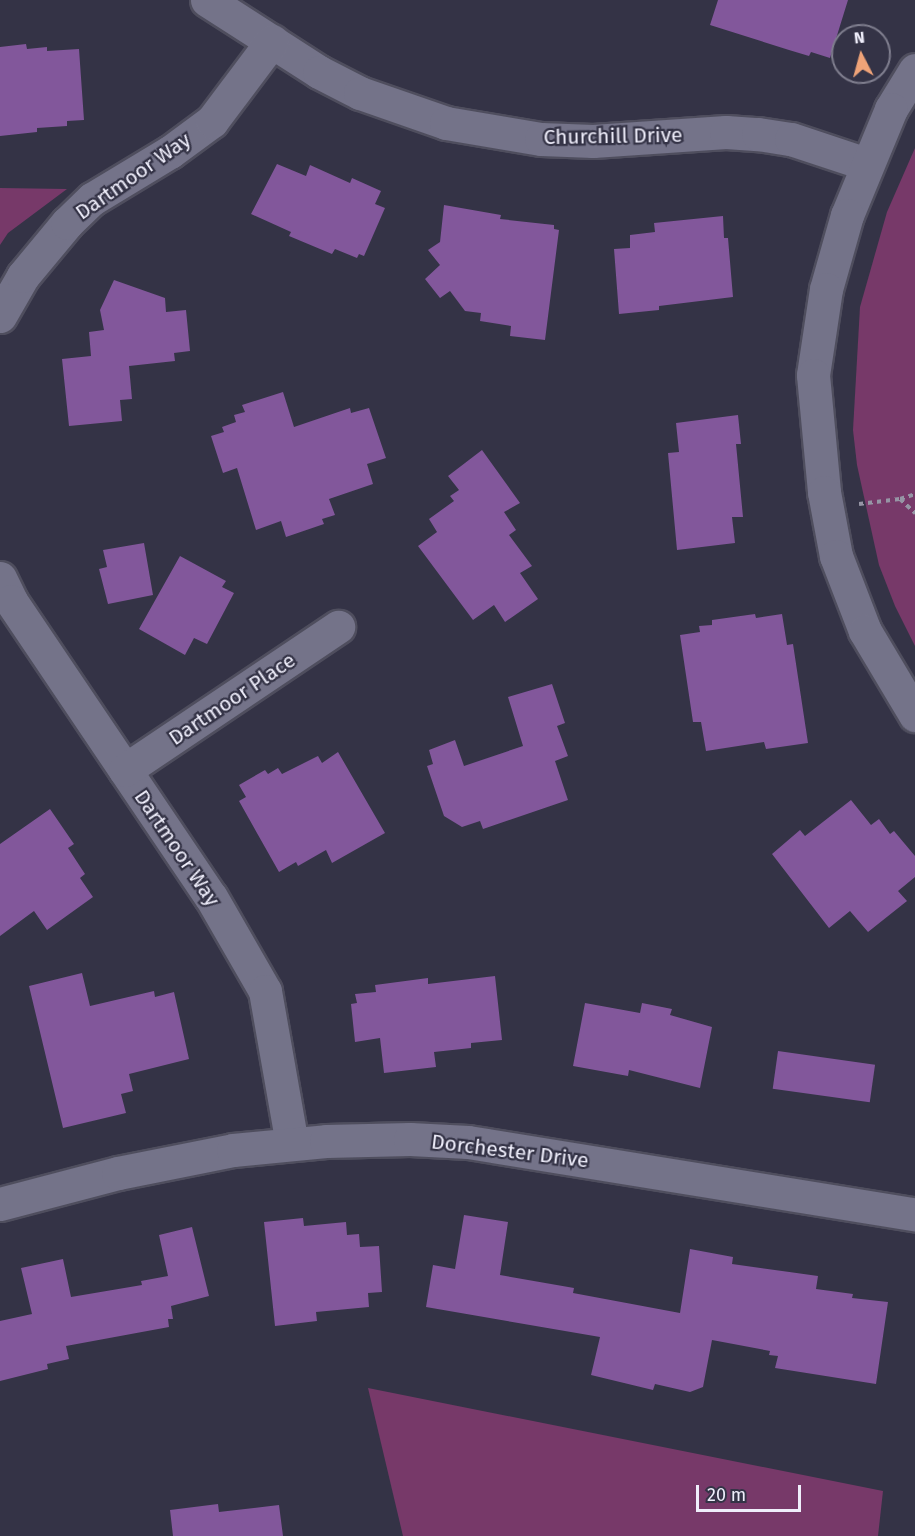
<!DOCTYPE html>
<style>
body{margin:0}
#map{position:relative;width:915px;height:1536px;overflow:hidden;background:#343346;font-family:"Fira Sans",sans-serif}
div>[style]{position:absolute}
[style*='--x']{left:calc(var(--x)*1px);top:calc(var(--y)*1px);width:calc(var(--w)*1px);rotate:calc(var(--a)*1deg)}
.green>*{inset:0;background:#773969}
.building>*{inset:0;background:#82579b;transform-origin:0 0}
.path>*{height:4px;margin-top:-2px;transform-origin:0;background:repeating-linear-gradient(90deg,#9695a5 0 4.5px,transparent 0 9px)}
.roads{filter:drop-shadow(2px 0 #4f4e5e) drop-shadow(-2px 0 #4f4e5e) drop-shadow(0 2px #4f4e5e) drop-shadow(0 -2px #4f4e5e)}
.street>*{height:33px;margin:-16.5px;padding:0 16.5px;transform-origin:16.5px;border-radius:16.5px;background:#747389}
span{translate:-50% -50%;white-space:nowrap;text-align:center;line-height:1.15;-webkit-text-stroke:4.5px #343346;paint-order:stroke}
.street-label{font-size:21px;color:#efeefb}
.north{position:absolute;left:831px;top:24px;width:60px;height:60px;box-sizing:border-box;background:#343346;border:2px solid #7f7e8e;border-radius:50%;rotate:354deg;font-size:16px;font-weight:700;line-height:24px;text-align:center;color:#efeefb}
.north::after{content:'';display:block;margin:auto;width:21px;height:27px;background:#efa378;clip-path:polygon(50% 0,100% 100%,50% 72%,0 100%)}
.scale{position:absolute;left:696px;top:1485px;width:105px;height:27px;box-sizing:border-box;border:3px solid #efeefb;border-top:0;padding-left:8px;font-size:18px;line-height:21px;white-space:nowrap;color:#efeefb;-webkit-text-stroke:4px #343346;paint-order:stroke}
</style>
<div id="map">
<div class="green">
<i style="clip-path:polygon(915px 148px,915px 646px,895px 606px,879px 565px,857px 465px,853px 430px,860px 307px,887px 212px)"></i>
<i style="clip-path:polygon(0 188px,67px 189px,8px 233px,0 245px)"></i>
<i style="clip-path:polygon(368px 1388px,883px 1491px,878px 1536px,403px 1536px)"></i>
</div>
<div class="building">
<i style="clip-path:polygon(718px 0,848px 0,830px 58px,811px 52px,809px 56px,789px 50px,710px 25px)"></i>
<i style="clip-path:polygon(26px 44px,27px 49px,47px 47px,47px 51px,79px 49px,84px 120px,67px 121px,67px 126px,37px 128px,37px 132px,0 136px,0 47px)"></i>
<i style="clip-path:polygon(277px 164px,306px 176px,310px 165px,350px 183px,352px 178px,381px 191px,375px 204px,385px 208px,364px 256px,359px 254px,357px 258px,335px 249px,332px 254px,289px 236px,291px 232px,251px 214px)"></i>
<i style="clip-path:polygon(444px 205px,501px 215px,500px 219px,554px 225px,554px 229px,559px 230px,545px 340px,510px 336px,511px 326px,480px 321px,481px 313px,465px 311px,450px 291px,440px 298px,425px 279px,440px 265px,428px 250px,440px 242px)"></i>
<i style="clip-path:polygon(723px 216px,724px 238px,728px 238px,733px 297px,659px 306px,659px 310px,619px 314px,614px 249px,630px 248px,630px 235px,655px 232px,654px 223px)"></i>
<i style="clip-path:polygon(114px 280px,165px 298px,166px 312px,186px 310px,190px 351px,174px 353px,175px 361px,129px 366px,132px 399px,120px 400px,122px 421px,69px 426px,62px 359px,91px 356px,89px 332px,104px 330px,100px 310px)"></i>
<i style="clip-path:polygon(283px 392px,294px 427px,350px 408px,351px 413px,369px 408px,386px 458px,367px 464px,373px 484px,329px 499px,335px 515px,322px 519px,324px 524px,286px 537px,281px 521px,256px 530px,237px 468px,223px 473px,211px 436px,224px 432px,222px 427px,236px 422px,234px 415px,245px 412px,242px 405px)"></i>
<i style="clip-path:polygon(738px 415px,741px 444px,736px 444px,743px 517px,732px 517px,735px 543px,677px 550px,668px 453px,679px 452px,676px 423px)"></i>
<i style="clip-path:polygon(482px 450px,520px 503px,504px 512px,516px 530px,509px 535px,532px 566px,520px 573px,538px 599px,505px 622px,494px 605px,473px 620px,418px 546px,437px 532px,429px 519px,454px 501px,450px 496px,459px 490px,448px 476px)"></i>
<i style="clip-path:polygon(144px 543px,153px 595px,108px 604px,99px 569px,107px 567px,103px 550px)"></i>
<i style="clip-path:polygon(180px 556px,226px 581px,222px 587px,234px 593px,207px 644px,194px 638px,185px 655px,139px 629px)"></i>
<i style="clip-path:polygon(755px 614px,756px 618px,782px 614px,787px 645px,793px 644px,808px 743px,766px 749px,764px 742px,706px 751px,701px 722px,693px 722px,680px 635px,700px 632px,699px 626px,712px 625px,712px 620px)"></i>
<i style="clip-path:polygon(552px 684px,565px 723px,557px 726px,568px 756px,555px 761px,568px 800px,483px 829px,480px 821px,462px 827px,444px 816px,427px 766px,433px 764px,429px 750px,455px 740px,464px 766px,523px 746px,508px 697px)"></i>
<i style="clip-path:polygon(338px 752px,385px 833px,332px 863px,326px 850px,298px 866px,296px 862px,279px 872px,239px 801px,246px 797px,239px 785px,265px 770px,268px 774px,278px 768px,282px 774px,318px 756px,322px 763px)"></i>
<i style="clip-path:polygon(851px 800px,871px 825px,879px 819px,890px 834px,894px 831px,915px 856px,915px 877px,898px 891px,907px 901px,868px 932px,850px 911px,829px 928px,772px 854px,800px 830px,805px 836px)"></i>
<i style="clip-path:polygon(50px 809px,74px 844px,68px 848px,85px 874px,80px 878px,93px 897px,47px 930px,34px 911px,0 936px,0 844px)"></i>
<i style="clip-path:polygon(82px 973px,90px 1006px,154px 991px,155px 997px,174px 992px,189px 1059px,129px 1074px,133px 1091px,121px 1094px,126px 1113px,63px 1128px,29px 986px)"></i>
<i style="clip-path:polygon(495px 976px,502px 1040px,471px 1043px,471px 1048px,434px 1052px,436px 1067px,384px 1073px,380px 1038px,355px 1042px,351px 1004px,357px 1003px,355px 994px,376px 992px,375px 985px,428px 978px,428px 984px)"></i>
<i style="clip-path:polygon(585px 1003px,640px 1013px,642px 1003px,672px 1009px,670px 1015px,712px 1027px,700px 1088px,629px 1070px,628px 1076px,573px 1066px)"></i>
<i style="left:778px;top:1051px;width:98px;height:38px;rotate:8deg"></i>
<i style="clip-path:polygon(464px 1215px,508px 1222px,500px 1275px,574px 1288px,573px 1293px,680px 1313px,690px 1249px,733px 1257px,732px 1264px,818px 1276px,816px 1289px,853px 1294px,852px 1298px,888px 1302px,876px 1384px,775px 1368px,778px 1356px,769px 1355px,770px 1351px,712px 1340px,703px 1387px,690px 1392px,655px 1384px,653px 1390px,591px 1375px,600px 1337px,426px 1307px,433px 1265px,455px 1269px)"></i>
<i style="clip-path:polygon(303px 1218px,304px 1226px,346px 1222px,347px 1235px,359px 1234px,360px 1247px,379px 1246px,382px 1292px,368px 1293px,369px 1307px,316px 1312px,317px 1321px,275px 1326px,264px 1222px)"></i>
<i style="clip-path:polygon(192px 1227px,209px 1296px,171px 1306px,173px 1319px,168px 1319px,169px 1327px,66px 1346px,69px 1359px,47px 1364px,48px 1369px,0 1381px,0 1321px,32px 1314px,21px 1268px,63px 1259px,71px 1297px,142px 1285px,141px 1281px,168px 1276px,159px 1235px)"></i>
<i style="clip-path:polygon(218px 1504px,219px 1512px,279px 1505px,283px 1536px,173px 1536px,170px 1510px)"></i>
</div>
<div class="path">
<i style="--x:900;--y:499;--w:21;--a:43"></i>
<i style="--x:859;--y:504;--w:41;--a:-7"></i>
<i style="--x:900;--y:499;--w:16;--a:-18"></i>
</div>
<div class="roads">
<div class="street">
<i style="--x:207;--y:0;--w:133;--a:32.7"></i>
<i style="--x:319;--y:72;--w:46;--a:27.1"></i>
<i style="--x:360;--y:93;--w:91;--a:19.2"></i>
<i style="--x:446;--y:123;--w:96;--a:9.6"></i>
<i style="--x:541;--y:139;--w:52;--a:2.2"></i>
<i style="--x:593;--y:141;--w:133;--a:-3.9"></i>
<i style="--x:726;--y:132;--w:32;--a:4"></i>
<i style="--x:758;--y:134;--w:33;--a:9"></i>
<i style="--x:791;--y:139;--w:79;--a:18.4"></i>
<i style="--x:915;--y:70;--w:46;--a:121.6"></i>
<i style="--x:891;--y:109;--w:115;--a:112.5"></i>
<i style="--x:847;--y:215;--w:77;--a:105.8"></i>
<i style="--x:826;--y:289;--w:87;--a:98.6"></i>
<i style="--x:813;--y:375;--w:118;--a:84.6"></i>
<i style="--x:824;--y:492;--w:65;--a:79.4"></i>
<i style="--x:836;--y:556;--w:80;--a:68.9"></i>
<i style="--x:865;--y:631;--w:98;--a:59.2"></i>
<i style="--x:0;--y:316;--w:46;--a:-60.1"></i>
<i style="--x:23;--y:276;--w:69;--a:-50.3"></i>
<i style="--x:67;--y:223;--w:35;--a:-44"></i>
<i style="--x:92;--y:199;--w:91;--a:-31.1"></i>
<i style="--x:170;--y:152;--w:52;--a:-36.4"></i>
<i style="--x:212;--y:121;--w:100;--a:-53.1"></i>
<i style="--x:0;--y:578;--w:25;--a:64"></i>
<i style="--x:11;--y:601;--w:357;--a:56"></i>
<i style="--x:211;--y:897;--w:108;--a:60.1"></i>
<i style="--x:265;--y:991;--w:155;--a:80"></i>
<i style="--x:125;--y:770;--w:257;--a:-33.9"></i>
<i style="--x:0;--y:1204;--w:122;--a:-14.7"></i>
<i style="--x:118;--y:1173;--w:117;--a:-11.3"></i>
<i style="--x:233;--y:1150;--w:93;--a:-5.5"></i>
<i style="--x:326;--y:1141;--w:84;--a:-1.4"></i>
<i style="--x:410;--y:1139;--w:58;--a:3"></i>
<i style="--x:468;--y:1142;--w:453;--a:9.2"></i>
</div>
</div>
<div class="street-label">
<span style="left:613px;top:136px;rotate:-1deg">Churchill Drive</span>
<span style="left:133px;top:176px;rotate:-35deg">Dartmoor Way</span>
<span style="left:232px;top:699px;rotate:-34deg">Dartmoor Place</span>
<span style="left:177px;top:848px;rotate:56deg">Dartmoor Way</span>
<span style="left:510px;top:1151px;rotate:7deg">Dorchester Drive</span>
</div>
<div class="north">N</div>
<div class="scale">20 m</div>
</div>
